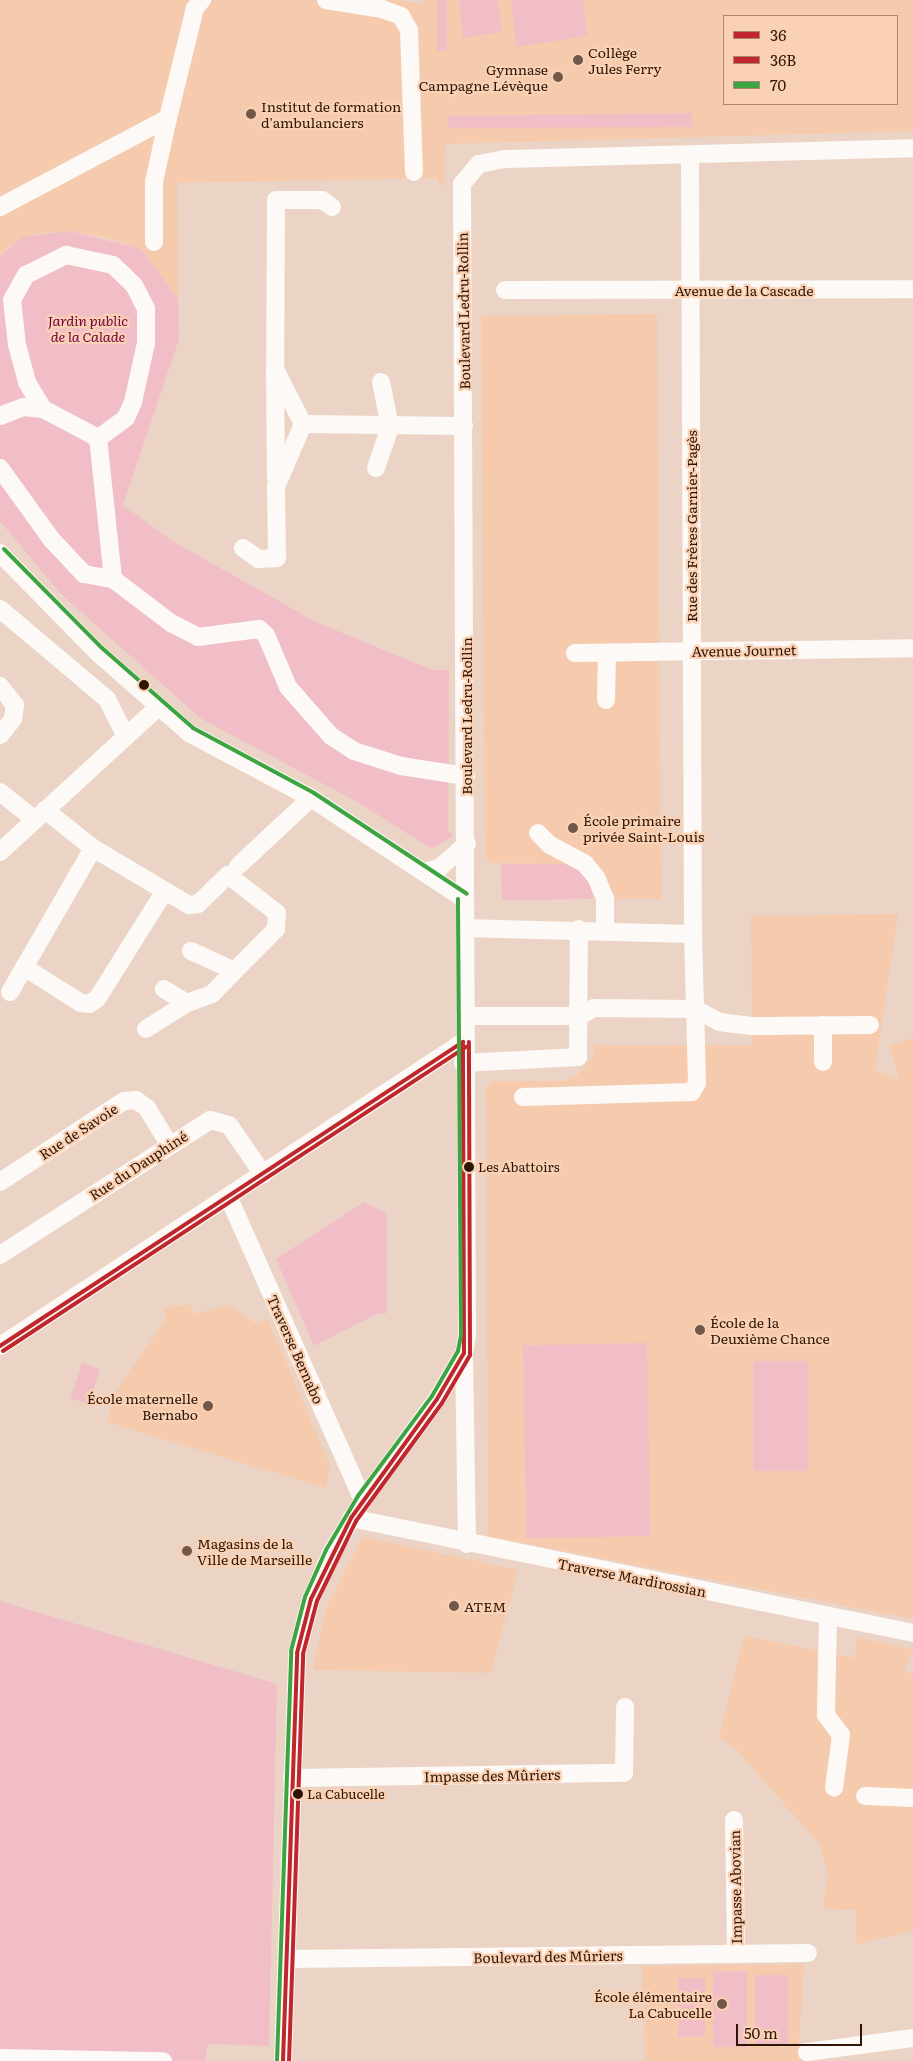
<!DOCTYPE html>
<meta charset="utf-8">
<style>
body{margin:0}
#map{position:relative;width:913px;height:2061px;overflow:hidden;background:#ebd4c5;font-family:Literata,serif}
div>[style]{position:absolute}
[style*='--x']{left:calc(var(--x)*1px);top:calc(var(--y)*1px);width:calc(var(--w)*1px);rotate:calc(var(--a)*1deg)}
.built>*{inset:0;background:#f5caad}
.green>*{inset:0;background:#f1bec7;transform-origin:0 0}
.minor>*{height:18px;margin:-9px;padding:0 9px;transform-origin:9px;border-radius:9px;background:#fcf9f6}
.bus-1>*{height:4px;margin:-2px;padding:0 2px;transform-origin:2px;border-radius:2px;background:#c0262c}
.bus-2>*{height:4px;margin:-2px;padding:0 2px;transform-origin:2px;border-radius:2px;background:#c0262c}
.bus-3>*{height:4px;margin:-2px;padding:0 2px;transform-origin:2px;border-radius:2px;background:#3ca441}
.dots>*{width:14px;height:14px;translate:-50% -50%;box-sizing:border-box;border:2px solid #fbd1b5;border-radius:50%}
span{translate:-50% -50%;white-space:nowrap;text-align:center;line-height:1.15;-webkit-text-stroke:4.5px #fbd1b5;paint-order:stroke}
.bus-label{font-size:13px;color:#2f1604}
.left{translate:0 -50%;text-align:left}
.poi-label{font-size:14px;color:#2f1604}
.right{translate:-100% -50%;text-align:right}
.street-label{font-size:14px;color:#2f1604}
.park-label{font-size:14px;color:#730041;font-style:italic}
.legend{position:absolute;left:723px;top:15px;width:175px;height:90px;box-sizing:border-box;background:#fbd1b5;border:1px solid #a9866e;margin:0;padding:6px 9px;list-style:none;font-size:15px;color:#2f1604}
.legend li{display:flex;align-items:center;gap:10px;height:25px}
.legend b{width:25px;border:1px solid #a9866e}
.scale{position:absolute;left:736px;top:2024px;width:126px;height:22px;box-sizing:border-box;border:2px solid #2f1604;border-top:0;padding-left:6px;font-size:15px;line-height:18px;white-space:nowrap;color:#2f1604;-webkit-text-stroke:4px #fbd1b5;paint-order:stroke}
</style>
<div id="map">
<div class="built">
<i style="clip-path:polygon(evenodd,0 0,395px 0,424px 4px,424px 0,913px 0,913px 131px,445px 144px,444px 186px,439px 186px,438px 178px,177px 183px,178px 299px,141px 249px,103px 237px,70px 231px,33px 234px,10px 245px,0 256px,0 0,724px 16px,897px 16px,897px 104px,724px 104px,724px 16px)"></i>
<i style="clip-path:polygon(657px 314px,661px 899px,593px 899px,591px 884px,566px 864px,492px 863px,485px 857px,481px 316px)"></i>
<i style="clip-path:polygon(898px 914px,875px 1070px,899px 1079px,889px 1045px,913px 1038px,913px 1619px,488px 1536px,486px 1089px,493px 1081px,563px 1081px,576px 1077px,593px 1057px,594px 1045px,752px 1045px,751px 916px)"></i>
<i style="clip-path:polygon(191px 1304px,194px 1314px,231px 1305px,254px 1323px,268px 1319px,330px 1466px,326px 1488px,107px 1422px,116px 1391px,166px 1319px,164px 1308px)"></i>
<i style="clip-path:polygon(363px 1537px,518px 1570px,491px 1673px,313px 1670px,326px 1608px)"></i>
<i style="clip-path:polygon(744px 1636px,855px 1658px,857px 1637px,913px 1650px,904px 1669px,913px 1675px,913px 1931px,856px 1944px,856px 1910px,823px 1909px,828px 1875px,820px 1845px,735px 1748px,719px 1737px)"></i>
<i style="clip-path:polygon(804px 1964px,799px 2042px,806px 2061px,645px 2061px,642px 1966px)"></i>
</div>
<div class="green">
<i style="left:437px;top:0;width:10px;height:51px"></i>
<i style="clip-path:polygon(459px 0,498px 0,502px 32px,463px 38px)"></i>
<i style="clip-path:polygon(511px 0,583px 0,587px 36px,516px 47px)"></i>
<i style="clip-path:polygon(692px 113px,693px 127px,449px 128px,448px 116px)"></i>
<i style="clip-path:polygon(70px 231px,141px 249px,178px 299px,179px 339px,123px 505px,174px 542px,316px 622px,432px 670px,449px 670px,448px 830px,453px 836px,432px 849px,359px 803px,200px 718px,61px 594px,0 521px,0 256px,23px 237px)"></i>
<i style="clip-path:polygon(501px 864px,566px 864px,581px 871px,591px 884px,593px 899px,502px 900px)"></i>
<i style="clip-path:polygon(364px 1202px,387px 1214px,387px 1313px,377px 1314px,314px 1346px,276px 1259px)"></i>
<i style="left:647px;top:1343px;width:193px;height:124px;rotate:89deg"></i>
<i style="left:753px;top:1361px;width:55px;height:110px"></i>
<i style="left:82px;top:1363px;width:19px;height:37px;rotate:18deg"></i>
<i style="clip-path:polygon(0 1601px,277px 1684px,269px 2046px,208px 2044px,205px 2061px,0 2061px)"></i>
<i style="left:713px;top:1971px;width:34px;height:76px"></i>
<i style="left:755px;top:1975px;width:33px;height:71px"></i>
<i style="left:678px;top:1978px;width:27px;height:59px"></i>
</div>
<div class="minor">
<i style="--x:326;--y:0;--w:57;--a:9.1"></i>
<i style="--x:382;--y:9;--w:20;--a:20"></i>
<i style="--x:401;--y:16;--w:16;--a:60"></i>
<i style="--x:409;--y:30;--w:142;--a:88"></i>
<i style="--x:690;--y:155;--w:779;--a:89.78"></i>
<i style="--x:0;--y:207;--w:190;--a:-27.9"></i>
<i style="--x:168;--y:118;--w:113;--a:-76.2"></i>
<i style="--x:195;--y:8;--w:11;--a:-49"></i>
<i style="--x:332;--y:207;--w:12;--a:-145"></i>
<i style="--x:322;--y:200;--w:46;--a:180"></i>
<i style="--x:276;--y:200;--w:169;--a:90.3"></i>
<i style="--x:275;--y:369;--w:62;--a:63"></i>
<i style="--x:303;--y:424;--w:161;--a:0.7"></i>
<i style="--x:154;--y:242;--w:60;--a:-90"></i>
<i style="--x:154;--y:182;--w:66;--a:-77.7"></i>
<i style="--x:66;--y:255;--w:48;--a:12"></i>
<i style="--x:113;--y:265;--w:29;--a:44"></i>
<i style="--x:134;--y:285;--w:27;--a:63"></i>
<i style="--x:146;--y:309;--w:34;--a:90"></i>
<i style="--x:146;--y:343;--w:60;--a:102.4"></i>
<i style="--x:133;--y:402;--w:17;--a:114"></i>
<i style="--x:126;--y:418;--w:34;--a:144"></i>
<i style="--x:98;--y:438;--w:62;--a:-152.2"></i>
<i style="--x:43;--y:409;--w:31;--a:-121"></i>
<i style="--x:27;--y:382;--w:38;--a:-105"></i>
<i style="--x:17;--y:345;--w:45;--a:-96.3"></i>
<i style="--x:12;--y:300;--w:29;--a:-61"></i>
<i style="--x:26;--y:275;--w:45;--a:-26.6"></i>
<i style="--x:505;--y:290;--w:408;--a:-0.1"></i>
<i style="--x:275;--y:372;--w:107;--a:89.5"></i>
<i style="--x:0;--y:416;--w:26;--a:-21"></i>
<i style="--x:24;--y:407;--w:19;--a:6"></i>
<i style="--x:98;--y:438;--w:142;--a:83.9"></i>
<i style="--x:113;--y:579;--w:73;--a:37.2"></i>
<i style="--x:171;--y:623;--w:30;--a:27"></i>
<i style="--x:198;--y:637;--w:62;--a:-7.5"></i>
<i style="--x:259;--y:629;--w:9;--a:41"></i>
<i style="--x:266;--y:635;--w:56;--a:67.1"></i>
<i style="--x:288;--y:687;--w:65;--a:48.7"></i>
<i style="--x:331;--y:736;--w:27;--a:33"></i>
<i style="--x:354;--y:751;--w:49;--a:17.7"></i>
<i style="--x:401;--y:766;--w:66;--a:8.7"></i>
<i style="--x:0;--y:468;--w:89;--a:54.2"></i>
<i style="--x:52;--y:540;--w:47;--a:46.7"></i>
<i style="--x:84;--y:574;--w:29;--a:10"></i>
<i style="--x:376;--y:468;--w:43;--a:-71.1"></i>
<i style="--x:390;--y:427;--w:46;--a:-101.3"></i>
<i style="--x:243;--y:548;--w:19;--a:36"></i>
<i style="--x:258;--y:559;--w:19;--a:-3"></i>
<i style="--x:277;--y:558;--w:71;--a:-90.8"></i>
<i style="--x:276;--y:487;--w:69;--a:-66.8"></i>
<i style="--x:0;--y:553;--w:140;--a:45.6"></i>
<i style="--x:98;--y:653;--w:121;--a:41.3"></i>
<i style="--x:189;--y:733;--w:138;--a:28"></i>
<i style="--x:311;--y:798;--w:183;--a:33.4"></i>
<i style="--x:0;--y:609;--w:140;--a:40.1"></i>
<i style="--x:107;--y:699;--w:42;--a:63.4"></i>
<i style="--x:575;--y:653;--w:338;--a:-0.8"></i>
<i style="--x:0;--y:686;--w:24;--a:52"></i>
<i style="--x:15;--y:705;--w:14;--a:98"></i>
<i style="--x:13;--y:719;--w:21;--a:129"></i>
<i style="--x:606;--y:700;--w:47;--a:-88.8"></i>
<i style="--x:0;--y:792;--w:43;--a:38.5"></i>
<i style="--x:45;--y:810;--w:61;--a:38.4"></i>
<i style="--x:93;--y:848;--w:112;--a:30.7"></i>
<i style="--x:189;--y:905;--w:9;--a:-6"></i>
<i style="--x:198;--y:904;--w:42;--a:-44"></i>
<i style="--x:228;--y:875;--w:62;--a:37.8"></i>
<i style="--x:277;--y:913;--w:16;--a:94"></i>
<i style="--x:276;--y:929;--w:91;--a:134.6"></i>
<i style="--x:212;--y:994;--w:27;--a:160"></i>
<i style="--x:187;--y:1003;--w:27;--a:-149"></i>
<i style="--x:538;--y:833;--w:17;--a:45"></i>
<i style="--x:550;--y:845;--w:40;--a:28"></i>
<i style="--x:585;--y:864;--w:17;--a:50"></i>
<i style="--x:596;--y:877;--w:23;--a:67"></i>
<i style="--x:605;--y:898;--w:34;--a:90"></i>
<i style="--x:0;--y:852;--w:213;--a:-42.5"></i>
<i style="--x:238;--y:866;--w:100;--a:-43"></i>
<i style="--x:424;--y:872;--w:16;--a:-15"></i>
<i style="--x:439;--y:868;--w:37;--a:-41"></i>
<i style="--x:191;--y:951;--w:48;--a:24.4"></i>
<i style="--x:24;--y:967;--w:67;--a:32.3"></i>
<i style="--x:81;--y:1003;--w:8;--a:7"></i>
<i style="--x:89;--y:1004;--w:9;--a:-32"></i>
<i style="--x:97;--y:999;--w:126;--a:-57.9"></i>
<i style="--x:10;--y:992;--w:166;--a:-60"></i>
<i style="--x:465;--y:1016;--w:115;--a:0"></i>
<i style="--x:580;--y:1016;--w:16;--a:-30"></i>
<i style="--x:594;--y:1008;--w:101;--a:0.6"></i>
<i style="--x:695;--y:1009;--w:75;--a:-91.5"></i>
<i style="--x:693;--y:934;--w:228;--a:-178.5"></i>
<i style="--x:146;--y:1029;--w:49;--a:-32.4"></i>
<i style="--x:823;--y:1062;--w:37;--a:-90"></i>
<i style="--x:463;--y:1063;--w:115;--a:-3"></i>
<i style="--x:578;--y:1057;--w:128;--a:-89.6"></i>
<i style="--x:523;--y:1097;--w:169;--a:-1.7"></i>
<i style="--x:692;--y:1092;--w:10;--a:-61"></i>
<i style="--x:697;--y:1083;--w:74;--a:-91.5"></i>
<i style="--x:695;--y:1009;--w:27;--a:28"></i>
<i style="--x:719;--y:1022;--w:33;--a:7"></i>
<i style="--x:752;--y:1026;--w:118;--a:-0.5"></i>
<i style="--x:0;--y:1182;--w:148;--a:-33.2"></i>
<i style="--x:124;--y:1101;--w:12;--a:-5"></i>
<i style="--x:136;--y:1100;--w:14;--a:36"></i>
<i style="--x:147;--y:1108;--w:42;--a:58.6"></i>
<i style="--x:229;--y:1198;--w:330;--a:66.1"></i>
<i style="--x:0;--y:1255;--w:250;--a:-32.7"></i>
<i style="--x:210;--y:1120;--w:20;--a:15"></i>
<i style="--x:229;--y:1125;--w:60;--a:55.2"></i>
<i style="--x:0;--y:1346;--w:554;--a:-33.29"></i>
<i style="--x:464;--y:1355;--w:189;--a:89.1"></i>
<i style="--x:351;--y:1518;--w:574;--a:11.56"></i>
<i style="--x:828;--y:1617;--w:98;--a:91.2"></i>
<i style="--x:826;--y:1715;--w:25;--a:53"></i>
<i style="--x:841;--y:1735;--w:53;--a:97.5"></i>
<i style="--x:292;--y:1778;--w:332;--a:-0.9"></i>
<i style="--x:624;--y:1773;--w:66;--a:-89.1"></i>
<i style="--x:865;--y:1796;--w:48;--a:2.4"></i>
<i style="--x:734;--y:1820;--w:134;--a:89.1"></i>
<i style="--x:289;--y:1959;--w:519;--a:-0.66"></i>
<i style="--x:807;--y:2052;--w:107;--a:-7.5"></i>
<i style="--x:0;--y:2058;--w:163;--a:1.1"></i>
<i style="--x:283;--y:2061;--w:408;--a:-88"></i>
<i style="--x:297;--y:1653;--w:56;--a:-75.5"></i>
<i style="--x:311;--y:1599;--w:50;--a:-66.5"></i>
<i style="--x:331;--y:1553;--w:62;--a:-58.9"></i>
<i style="--x:363;--y:1500;--w:125;--a:-53.8"></i>
<i style="--x:437;--y:1399;--w:53;--a:-59.6"></i>
<i style="--x:464;--y:1353;--w:17;--a:-80"></i>
<i style="--x:467;--y:1336;--w:1152;--a:-90.25"></i>
<i style="--x:462;--y:184;--w:26;--a:-50"></i>
<i style="--x:479;--y:164;--w:26;--a:-11"></i>
<i style="--x:505;--y:159;--w:408;--a:-1.5"></i>
</div>
<div class="bus-1">
<i style="--x:0;--y:1346;--w:554;--a:-33.29"></i>
<i style="--x:283;--y:2061;--w:408;--a:-88"></i>
<i style="--x:297;--y:1653;--w:56;--a:-75.5"></i>
<i style="--x:311;--y:1599;--w:90;--a:-63.7"></i>
<i style="--x:351;--y:1518;--w:147;--a:-54.1"></i>
<i style="--x:437;--y:1399;--w:53;--a:-59.6"></i>
<i style="--x:464;--y:1353;--w:311;--a:-90.2"></i>
</div>
<div class="bus-2">
<i style="--x:3;--y:1351;--w:554;--a:-33.29"></i>
<i style="--x:289;--y:2061;--w:407;--a:-88"></i>
<i style="--x:303;--y:1654;--w:55;--a:-75.2"></i>
<i style="--x:317;--y:1601;--w:89;--a:-64"></i>
<i style="--x:356;--y:1521;--w:146;--a:-53.9"></i>
<i style="--x:442;--y:1403;--w:56;--a:-59.7"></i>
<i style="--x:470;--y:1355;--w:313;--a:-90.2"></i>
</div>
<div class="bus-3">
<i style="--x:4;--y:549;--w:139;--a:45.3"></i>
<i style="--x:102;--y:648;--w:121;--a:41.3"></i>
<i style="--x:193;--y:728;--w:137;--a:28.2"></i>
<i style="--x:314;--y:793;--w:183;--a:33.4"></i>
<i style="--x:277;--y:2061;--w:410;--a:-88"></i>
<i style="--x:291;--y:1651;--w:56;--a:-75.5"></i>
<i style="--x:305;--y:1597;--w:51;--a:-65.9"></i>
<i style="--x:326;--y:1550;--w:63;--a:-59.3"></i>
<i style="--x:358;--y:1496;--w:124;--a:-53.5"></i>
<i style="--x:432;--y:1396;--w:52;--a:-60"></i>
<i style="--x:458;--y:1351;--w:16;--a:-79"></i>
<i style="--x:461;--y:1335;--w:436;--a:-90.4"></i>
</div>
<div class="dots">
<i style="left:578px;top:60px;background:#715848"></i>
<i style="left:558px;top:77px;background:#715848"></i>
<i style="left:251px;top:114px;background:#715848"></i>
<i style="left:144px;top:685px;background:#2f1604"></i>
<i style="left:573px;top:828px;background:#715848"></i>
<i style="left:469px;top:1167px;background:#2f1604"></i>
<i style="left:700px;top:1330px;background:#715848"></i>
<i style="left:208px;top:1406px;background:#715848"></i>
<i style="left:187px;top:1551px;background:#715848"></i>
<i style="left:454px;top:1606px;background:#715848"></i>
<i style="left:298px;top:1794px;background:#2f1604"></i>
<i style="left:722px;top:2004px;background:#715848"></i>
</div>
<div class="bus-label">
<span class="left" style="left:478px;top:1167px">Les Abattoirs</span>
<span class="left" style="left:307px;top:1794px">La Cabucelle</span>
</div>
<div class="poi-label">
<span class="left" style="left:588px;top:60px">Collège<br>Jules Ferry</span>
<span class="right" style="left:548px;top:77px">Gymnase<br>Campagne Lévèque</span>
<span class="left" style="left:261px;top:114px">Institut de formation<br>d'ambulanciers</span>
<span class="left" style="left:583px;top:828px">École primaire<br>privée Saint-Louis</span>
<span class="left" style="left:710px;top:1330px">École de la<br>Deuxième Chance</span>
<span class="right" style="left:198px;top:1406px">École maternelle<br>Bernabo</span>
<span class="left" style="left:197px;top:1551px">Magasins de la<br>Ville de Marseille</span>
<span class="left" style="left:464px;top:1606px">ATEM</span>
<span class="right" style="left:712px;top:2004px">École élémentaire<br>La Cabucelle</span>
</div>
<div class="street-label">
<span style="left:744px;top:290px">Avenue de la Cascade</span>
<span style="left:463px;top:311px;rotate:-91deg">Boulevard Ledru-Rollin</span>
<span style="left:691px;top:526px;rotate:-90deg">Rue des Frères Garnier-Pagès</span>
<span style="left:744px;top:650px;rotate:-1deg">Avenue Journet</span>
<span style="left:466px;top:716px;rotate:-90deg">Boulevard Ledru-Rollin</span>
<span style="left:78px;top:1131px;rotate:-33deg">Rue de Savoie</span>
<span style="left:138px;top:1165px;rotate:-33deg">Rue du Dauphiné</span>
<span style="left:296px;top:1349px;rotate:66deg">Traverse Bernabo</span>
<span style="left:632px;top:1577px;rotate:11deg">Traverse Mardirossian</span>
<span style="left:492px;top:1775px;rotate:-1deg">Impasse des Mûriers</span>
<span style="left:735px;top:1887px;rotate:-91deg">Impasse Abovian</span>
<span style="left:548px;top:1956px;rotate:-1deg">Boulevard des Mûriers</span>
</div>
<div class="park-label">
<span style="left:88px;top:328px">Jardin public<br>de la Calade</span>
</div>
<ul class="legend">
<li><b style="height:6px;background:#c0262c"></b>36</li>
<li><b style="height:6px;background:#c0262c"></b>36B</li>
<li><b style="height:6px;background:#3ca441"></b>70</li>
</ul>
<div class="scale">50 m</div>
</div>
